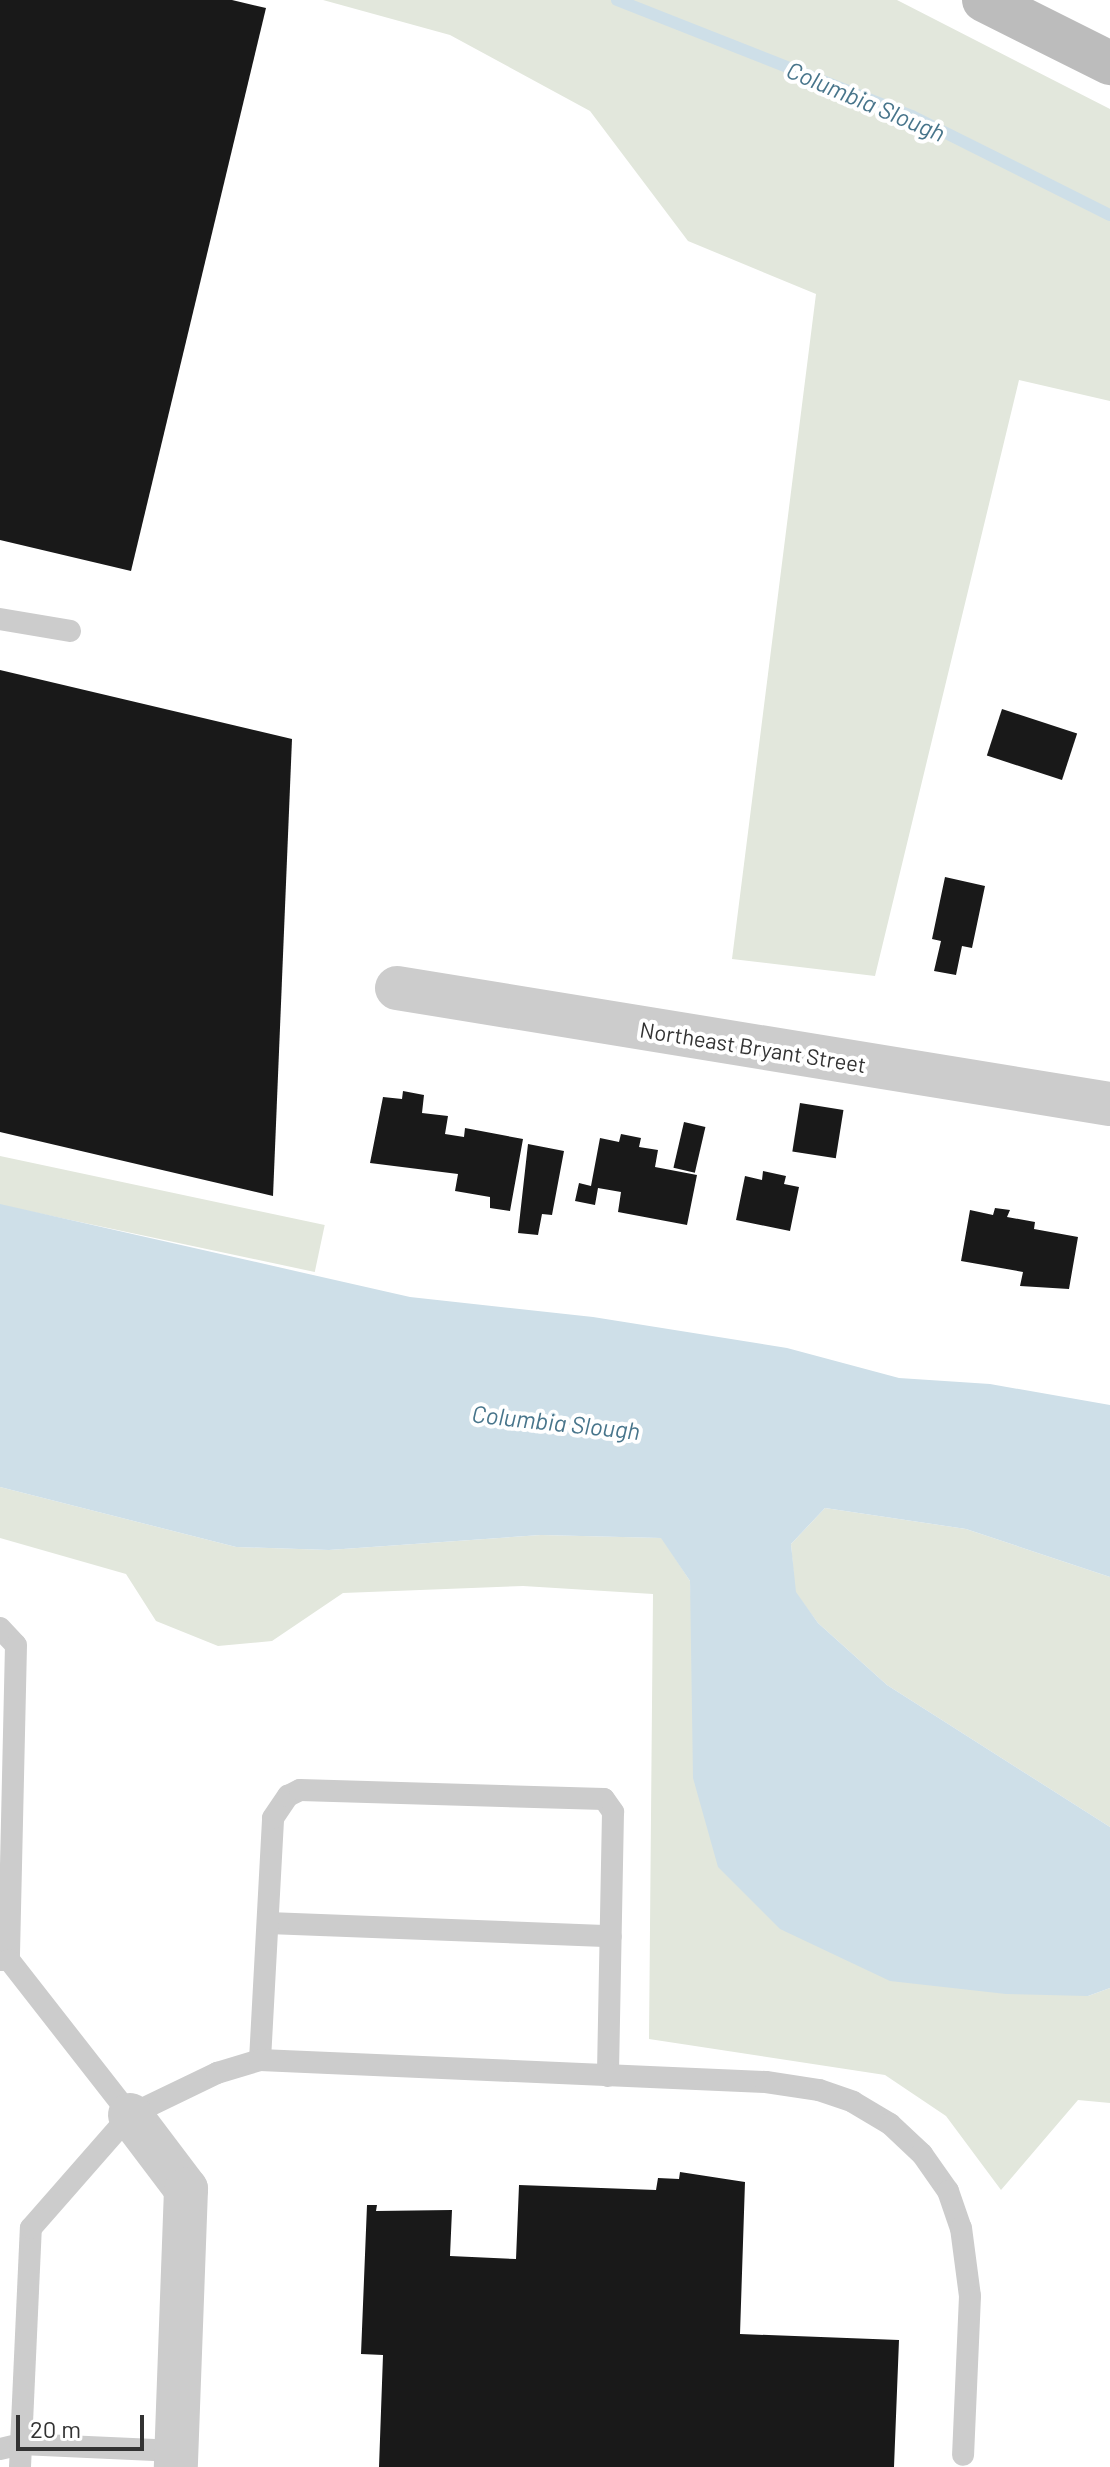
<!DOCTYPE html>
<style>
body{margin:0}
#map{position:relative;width:1110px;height:2467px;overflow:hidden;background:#fff;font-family:Barlow,sans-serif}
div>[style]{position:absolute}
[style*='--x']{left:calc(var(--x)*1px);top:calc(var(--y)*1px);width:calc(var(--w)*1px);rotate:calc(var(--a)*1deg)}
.green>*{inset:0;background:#e2e7dc;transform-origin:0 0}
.water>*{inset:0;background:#cedfe8}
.stream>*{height:12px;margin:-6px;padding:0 6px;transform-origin:6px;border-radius:6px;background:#cedfe8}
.building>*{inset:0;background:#191919;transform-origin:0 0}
.lane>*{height:22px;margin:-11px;padding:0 11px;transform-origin:11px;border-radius:11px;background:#ccc}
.street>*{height:44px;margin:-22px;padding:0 22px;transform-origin:22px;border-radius:22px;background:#ccc}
.secondary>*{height:44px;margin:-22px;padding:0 22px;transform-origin:22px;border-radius:22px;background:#bcbcbc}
span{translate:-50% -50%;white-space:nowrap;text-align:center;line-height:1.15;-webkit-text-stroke:8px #fff;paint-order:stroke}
.street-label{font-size:22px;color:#323232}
.water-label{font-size:24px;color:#48758b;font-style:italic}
.scale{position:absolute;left:16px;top:2415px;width:128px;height:36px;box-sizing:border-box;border:4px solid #323232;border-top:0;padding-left:10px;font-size:24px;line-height:28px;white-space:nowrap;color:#323232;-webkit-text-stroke:6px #fff;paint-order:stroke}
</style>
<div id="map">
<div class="green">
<i style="clip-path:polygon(323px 0,897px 0,1110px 109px,1110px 401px,1019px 380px,875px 976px,732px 959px,816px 294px,688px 241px,590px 111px,450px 35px)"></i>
<i style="left:0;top:1156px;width:332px;height:48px;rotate:12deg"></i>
<i style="clip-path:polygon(0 1487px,236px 1547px,329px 1550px,541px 1535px,662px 1538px,690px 1581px,695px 1659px,1088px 1996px,1110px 1988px,1110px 2103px,1078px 2100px,1001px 2190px,946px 2116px,885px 2075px,649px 2039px,653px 1594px,523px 1586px,343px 1593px,272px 1641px,218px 1646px,156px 1621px,126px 1574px,0 1538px)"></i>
<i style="clip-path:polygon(825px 1508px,966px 1529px,1110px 1577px,1110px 1827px,887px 1685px,818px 1623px,795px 1592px,791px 1544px)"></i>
</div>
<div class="water">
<i style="clip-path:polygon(0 1204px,410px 1297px,593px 1317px,787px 1348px,899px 1378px,990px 1384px,1110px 1405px,1110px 1577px,966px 1529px,825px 1508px,791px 1544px,796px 1592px,818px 1623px,887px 1685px,1110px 1827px,1110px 1988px,1088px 1996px,1006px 1994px,890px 1981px,780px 1929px,718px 1867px,693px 1778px,690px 1581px,661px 1538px,541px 1535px,329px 1550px,236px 1547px,0 1487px)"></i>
</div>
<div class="stream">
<i style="--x:617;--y:0;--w:317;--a:21.5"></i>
<i style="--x:912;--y:116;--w:221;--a:26.6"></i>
</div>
<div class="building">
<i style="clip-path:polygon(0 0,232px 0,266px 8px,131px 571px,0 540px)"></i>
<i style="clip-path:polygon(0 670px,292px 739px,273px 1196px,0 1132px)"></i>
<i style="left:1002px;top:709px;width:79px;height:49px;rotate:18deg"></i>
<i style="clip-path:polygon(945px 877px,985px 886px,972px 948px,962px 946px,956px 975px,934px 971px,941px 941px,932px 939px)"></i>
<i style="clip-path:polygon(403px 1091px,424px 1095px,422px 1113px,448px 1116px,445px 1134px,464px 1137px,465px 1128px,523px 1139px,510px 1211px,490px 1208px,490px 1197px,455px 1191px,458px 1174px,370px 1163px,383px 1097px,402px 1099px)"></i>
<i style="left:800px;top:1103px;width:44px;height:49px;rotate:9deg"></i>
<i style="left:684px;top:1122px;width:22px;height:47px;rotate:13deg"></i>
<i style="clip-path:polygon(621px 1134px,641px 1138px,639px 1147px,658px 1150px,655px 1167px,697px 1175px,687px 1225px,618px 1212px,621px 1192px,598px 1188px,595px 1205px,575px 1201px,579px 1183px,591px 1186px,600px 1138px,619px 1142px)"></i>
<i style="clip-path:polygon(528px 1144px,564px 1151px,552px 1215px,542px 1214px,538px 1235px,518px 1233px)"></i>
<i style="clip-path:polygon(763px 1171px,786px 1176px,784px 1184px,799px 1187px,790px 1231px,736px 1220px,745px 1176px,762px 1180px)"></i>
<i style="clip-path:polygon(995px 1208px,1010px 1210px,1007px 1217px,1035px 1222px,1034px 1229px,1078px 1237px,1069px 1289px,1020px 1286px,1023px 1272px,961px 1261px,970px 1210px,993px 1215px)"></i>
<i style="clip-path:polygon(680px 2172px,745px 2182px,740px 2334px,899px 2340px,894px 2467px,379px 2467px,383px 2355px,361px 2354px,367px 2205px,377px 2205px,376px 2211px,452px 2210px,450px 2256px,516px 2259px,519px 2185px,656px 2190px,658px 2178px,679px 2179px)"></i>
</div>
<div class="lane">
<i style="--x:0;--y:619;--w:71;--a:9.7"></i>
<i style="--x:0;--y:1628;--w:23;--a:47"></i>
<i style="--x:16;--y:1645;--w:315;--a:91.3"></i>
<i style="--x:9;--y:1960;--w:9;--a:180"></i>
<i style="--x:268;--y:1923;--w:343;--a:2.2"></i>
<i style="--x:9;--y:1960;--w:197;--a:52"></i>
<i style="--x:260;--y:2060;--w:242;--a:-86.9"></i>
<i style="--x:273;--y:1818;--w:27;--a:-56"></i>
<i style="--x:288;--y:1796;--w:13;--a:-27"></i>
<i style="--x:300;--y:1790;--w:304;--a:1.7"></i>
<i style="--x:604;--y:1799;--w:16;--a:55"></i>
<i style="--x:613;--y:1812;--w:264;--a:91.1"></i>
<i style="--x:0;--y:2449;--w:22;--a:-13"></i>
<i style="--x:21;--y:2444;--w:156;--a:2.6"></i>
<i style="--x:20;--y:2467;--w:239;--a:-87.4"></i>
<i style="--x:31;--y:2228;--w:150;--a:-48.8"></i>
<i style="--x:130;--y:2115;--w:97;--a:-25.8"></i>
<i style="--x:217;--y:2073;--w:45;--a:-16.8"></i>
<i style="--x:260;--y:2060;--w:506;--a:2.49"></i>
<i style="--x:766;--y:2082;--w:54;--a:8.6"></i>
<i style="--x:819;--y:2090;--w:36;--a:19"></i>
<i style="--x:853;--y:2102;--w:43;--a:30.7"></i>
<i style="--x:890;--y:2124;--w:44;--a:43.2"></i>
<i style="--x:922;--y:2154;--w:45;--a:54.9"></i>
<i style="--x:948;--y:2191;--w:39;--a:71"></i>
<i style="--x:961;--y:2228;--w:69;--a:82.5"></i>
<i style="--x:970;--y:2296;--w:159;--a:92.5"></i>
</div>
<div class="street">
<i style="--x:397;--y:988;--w:722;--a:9.24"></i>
<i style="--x:130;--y:2115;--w:93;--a:52.9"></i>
<i style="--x:186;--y:2189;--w:278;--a:92.1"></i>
</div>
<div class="secondary">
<i style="--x:984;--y:0;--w:141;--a:26.6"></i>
</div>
<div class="street-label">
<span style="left:753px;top:1047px;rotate:9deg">Northeast Bryant Street</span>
</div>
<div class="water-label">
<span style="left:866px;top:101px;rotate:23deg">Columbia Slough</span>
<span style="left:556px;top:1422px;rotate:6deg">Columbia Slough</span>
</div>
<div class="scale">20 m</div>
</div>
